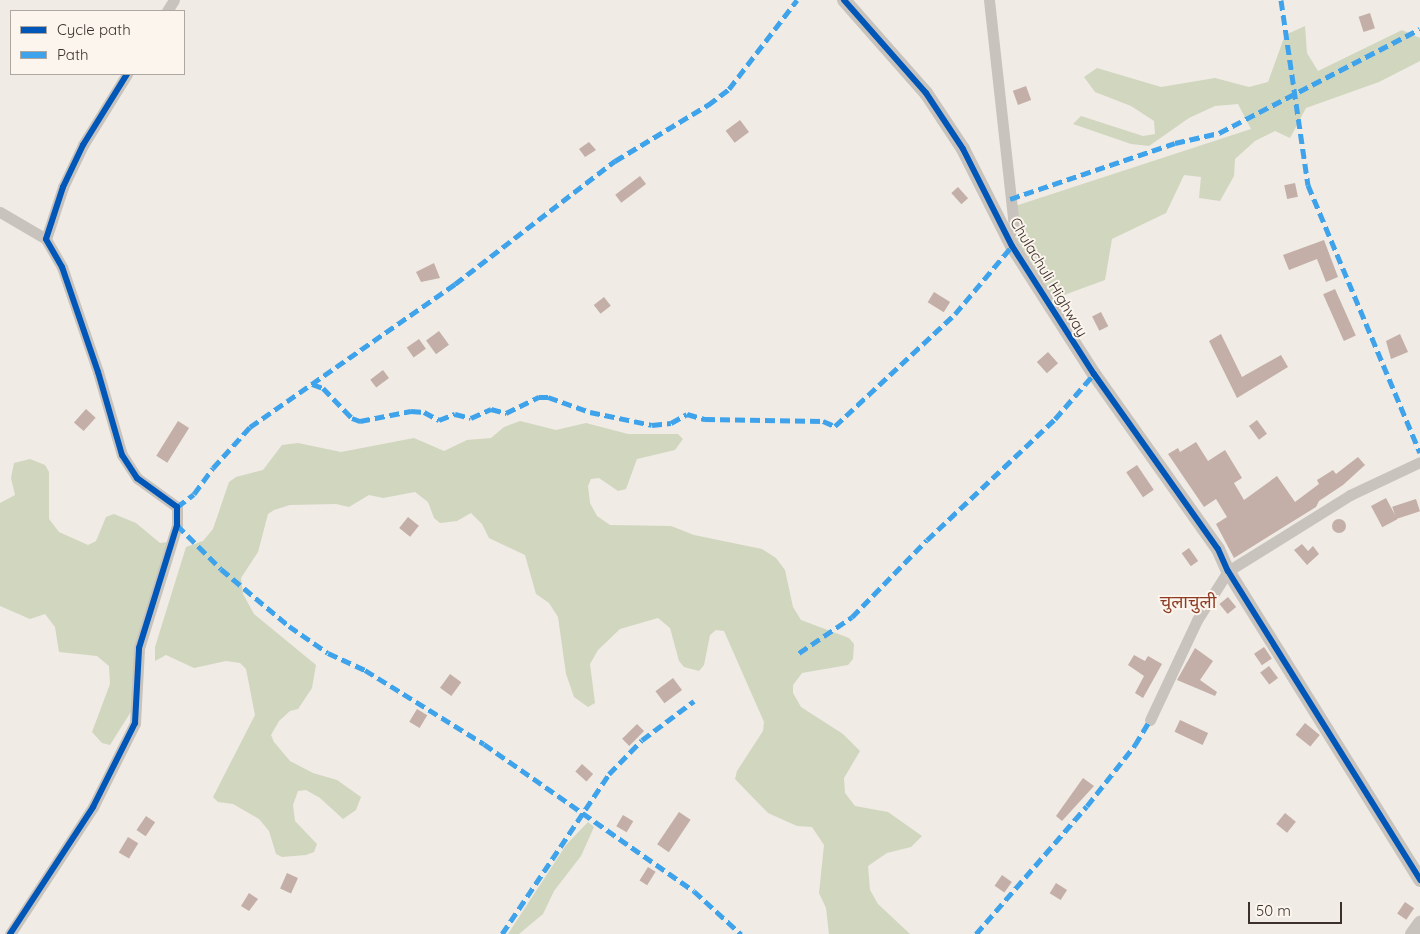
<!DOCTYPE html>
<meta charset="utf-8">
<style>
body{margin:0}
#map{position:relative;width:1420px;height:934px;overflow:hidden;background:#f0ebe5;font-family:Quicksand,"Noto Sans Devanagari",sans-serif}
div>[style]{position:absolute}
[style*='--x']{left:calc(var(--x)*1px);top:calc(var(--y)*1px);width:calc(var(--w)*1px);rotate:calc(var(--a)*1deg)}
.green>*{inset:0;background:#d1d6bf}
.building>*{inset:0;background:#c3afa7;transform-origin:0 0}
.round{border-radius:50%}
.minor>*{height:11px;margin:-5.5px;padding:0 5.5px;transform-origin:5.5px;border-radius:5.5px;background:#c9c3be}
.tertiary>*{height:14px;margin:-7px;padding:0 7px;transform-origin:7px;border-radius:7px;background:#c9c3be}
.quiet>*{height:5px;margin-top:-2.5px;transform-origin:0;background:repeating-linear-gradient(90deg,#3fa3eb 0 10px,transparent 0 15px)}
.cycleway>*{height:6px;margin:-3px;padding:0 3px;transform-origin:3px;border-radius:3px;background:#0057b8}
span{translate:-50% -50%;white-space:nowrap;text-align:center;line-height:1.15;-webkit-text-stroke:4px #fbf5ee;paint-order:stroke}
.street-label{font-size:15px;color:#3b302b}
.quarter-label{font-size:18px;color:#8c3b22}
.legend{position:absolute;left:10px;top:10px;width:175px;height:65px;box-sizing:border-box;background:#fbf5ee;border:1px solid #aea6a0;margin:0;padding:6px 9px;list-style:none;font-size:15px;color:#3b302b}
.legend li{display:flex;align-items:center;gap:10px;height:25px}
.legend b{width:25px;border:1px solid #aea6a0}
.scale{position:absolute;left:1248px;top:902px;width:94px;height:22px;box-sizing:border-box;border:2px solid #3b302b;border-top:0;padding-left:6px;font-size:15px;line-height:18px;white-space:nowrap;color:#3b302b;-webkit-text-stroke:4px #fbf5ee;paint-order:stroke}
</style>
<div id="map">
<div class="green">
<i style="clip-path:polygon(1305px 26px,1307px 53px,1318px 71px,1402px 30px,1420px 38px,1420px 61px,1379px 82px,1306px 108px,1290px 138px,1275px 131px,1255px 141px,1235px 159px,1234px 176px,1220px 201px,1199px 198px,1201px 177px,1184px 175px,1166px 213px,1112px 239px,1105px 280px,1053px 299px,1016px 243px,1015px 206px,1251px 129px,1238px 104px,1215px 106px,1189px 118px,1149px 146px,1131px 144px,1073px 124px,1081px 116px,1143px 136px,1155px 134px,1154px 121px,1131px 106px,1095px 92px,1084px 77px,1097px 68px,1161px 87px,1215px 78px,1249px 87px,1268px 82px,1285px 35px)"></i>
<i style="clip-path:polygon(520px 421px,556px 430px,586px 423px,628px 434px,678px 434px,683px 439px,675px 450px,637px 459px,626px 489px,618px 491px,599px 478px,591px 479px,588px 486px,590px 503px,597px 516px,610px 525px,671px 526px,694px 535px,762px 549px,776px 558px,785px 570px,793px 607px,801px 620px,849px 638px,854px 644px,853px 659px,848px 665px,802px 673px,793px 685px,793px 693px,801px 707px,843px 734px,860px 751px,844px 778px,845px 793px,855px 806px,888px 812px,922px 836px,911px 847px,887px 853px,868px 866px,870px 890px,878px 904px,910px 934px,829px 934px,826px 908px,819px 893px,824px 845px,812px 827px,797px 826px,768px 813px,735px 779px,737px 771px,763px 731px,764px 722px,724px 631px,716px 630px,710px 635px,704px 665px,699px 671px,684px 667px,679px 661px,670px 628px,658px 618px,620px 629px,598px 650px,590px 664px,595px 703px,588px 707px,574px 697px,566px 674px,558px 617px,549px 603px,536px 594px,525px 555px,489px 538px,482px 524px,471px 513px,457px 521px,440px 523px,434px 518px,428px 502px,415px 492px,383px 498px,369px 495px,349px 507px,336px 504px,290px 505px,274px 510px,268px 514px,258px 552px,241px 578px,243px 594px,254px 614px,316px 665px,312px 688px,298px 709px,290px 711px,279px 721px,271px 735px,274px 742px,290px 761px,313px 773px,337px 780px,361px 797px,356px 810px,343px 819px,320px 798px,306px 790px,298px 791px,293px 805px,295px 821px,317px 844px,314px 852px,306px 855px,282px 857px,276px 854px,269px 831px,259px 819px,233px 804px,218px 802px,213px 797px,255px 715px,246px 669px,240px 663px,226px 661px,194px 668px,166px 655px,155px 661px,155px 647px,186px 547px,203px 541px,213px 529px,229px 482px,236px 477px,263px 470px,282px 445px,298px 443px,341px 452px,414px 438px,444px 451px,467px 440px,491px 438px,504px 427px)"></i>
<i style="clip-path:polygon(30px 459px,45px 465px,49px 472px,49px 519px,59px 532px,88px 545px,96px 541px,106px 517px,114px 514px,136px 523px,160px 543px,168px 542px,132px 710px,110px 745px,102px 743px,92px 732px,110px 684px,109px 666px,97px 656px,59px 652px,55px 627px,45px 614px,30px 619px,0 606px,0 503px,15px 495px,11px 478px,14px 463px)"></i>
<i style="clip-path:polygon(588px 822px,594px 827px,581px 856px,554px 891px,543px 914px,519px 934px,508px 934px,566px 845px)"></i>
</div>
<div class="building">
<i style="left:1370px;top:13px;width:16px;height:12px;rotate:72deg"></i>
<i style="left:1026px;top:86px;width:15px;height:14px;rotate:70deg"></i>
<i style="left:740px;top:120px;width:15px;height:18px;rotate:53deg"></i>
<i style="clip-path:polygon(589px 142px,596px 150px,585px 157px,579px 149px)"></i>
<i style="left:640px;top:176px;width:10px;height:31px;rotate:53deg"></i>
<i style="left:1295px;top:183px;width:14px;height:11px;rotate:78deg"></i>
<i style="left:958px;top:187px;width:15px;height:9px;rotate:48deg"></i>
<i style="clip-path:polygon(1324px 240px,1338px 277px,1326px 282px,1317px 259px,1289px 270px,1283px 255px)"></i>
<i style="clip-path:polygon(434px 263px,440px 278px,421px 282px,416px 272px)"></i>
<i style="left:1335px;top:289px;width:51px;height:13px;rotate:66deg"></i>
<i style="left:934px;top:292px;width:19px;height:12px;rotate:32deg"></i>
<i style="left:604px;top:297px;width:11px;height:13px;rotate:52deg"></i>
<i style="left:1101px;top:312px;width:16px;height:10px;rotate:63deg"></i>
<i style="left:439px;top:331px;width:17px;height:16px;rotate:54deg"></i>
<i style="clip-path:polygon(1221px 334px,1242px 377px,1281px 355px,1288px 367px,1237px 398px,1209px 341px)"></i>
<i style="clip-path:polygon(1400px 334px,1408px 352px,1391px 359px,1386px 341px)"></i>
<i style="left:419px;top:339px;width:12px;height:15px;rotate:55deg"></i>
<i style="left:1048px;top:352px;width:15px;height:15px;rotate:48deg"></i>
<i style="left:383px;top:370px;width:10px;height:16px;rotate:53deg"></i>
<i style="left:86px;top:409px;width:13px;height:18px;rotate:42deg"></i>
<i style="left:1257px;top:420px;width:17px;height:10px;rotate:54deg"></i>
<i style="left:178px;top:421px;width:13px;height:41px;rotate:32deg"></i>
<i style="clip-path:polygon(1196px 442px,1208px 461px,1225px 450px,1242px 478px,1234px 483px,1244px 500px,1277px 476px,1295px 502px,1319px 484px,1317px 480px,1333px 470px,1336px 474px,1358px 457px,1365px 465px,1343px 485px,1319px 501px,1316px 507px,1234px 558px,1216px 524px,1227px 517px,1216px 499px,1204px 507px,1168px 454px,1178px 448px,1180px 452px)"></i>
<i style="left:1137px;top:465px;width:30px;height:13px;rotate:56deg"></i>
<i style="left:1386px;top:498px;width:24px;height:17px;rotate:62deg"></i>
<i style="left:1416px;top:499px;width:13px;height:25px;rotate:72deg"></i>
<i style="left:408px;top:517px;width:14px;height:14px;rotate:39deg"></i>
<i class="round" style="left:1332px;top:519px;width:14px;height:14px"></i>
<i style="clip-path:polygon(1302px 544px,1308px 551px,1313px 546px,1319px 554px,1307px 565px,1294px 550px)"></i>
<i style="left:1189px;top:548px;width:16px;height:9px;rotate:55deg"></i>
<i style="left:1228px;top:597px;width:13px;height:11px;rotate:51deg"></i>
<i style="left:1264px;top:647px;width:14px;height:12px;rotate:56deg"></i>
<i style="clip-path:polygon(1195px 648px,1213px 661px,1200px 680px,1217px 692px,1215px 696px,1177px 680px)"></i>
<i style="clip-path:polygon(1134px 655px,1145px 661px,1148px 656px,1162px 664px,1143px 698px,1135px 693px,1144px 676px,1128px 665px)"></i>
<i style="left:1269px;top:666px;width:15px;height:11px;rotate:53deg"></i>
<i style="left:450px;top:674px;width:14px;height:17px;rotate:36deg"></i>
<i style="left:673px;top:678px;width:15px;height:22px;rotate:53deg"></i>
<i style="left:417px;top:709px;width:12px;height:15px;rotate:31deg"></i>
<i style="left:1180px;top:720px;width:31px;height:13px;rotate:25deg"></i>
<i style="left:1305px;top:723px;width:19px;height:15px;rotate:39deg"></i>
<i style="left:637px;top:724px;width:10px;height:21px;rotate:45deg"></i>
<i style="left:582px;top:764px;width:15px;height:10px;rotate:42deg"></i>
<i style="clip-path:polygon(1083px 778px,1094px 786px,1062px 821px,1056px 816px)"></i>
<i style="left:679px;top:812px;width:14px;height:39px;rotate:34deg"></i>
<i style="left:1285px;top:813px;width:14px;height:14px;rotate:39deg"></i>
<i style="left:623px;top:815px;width:12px;height:13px;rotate:31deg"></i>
<i style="left:146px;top:816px;width:11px;height:17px;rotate:34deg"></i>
<i style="left:128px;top:837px;width:12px;height:18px;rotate:31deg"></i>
<i style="left:648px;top:867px;width:9px;height:16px;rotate:32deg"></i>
<i style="left:287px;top:873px;width:12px;height:17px;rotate:24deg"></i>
<i style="left:1002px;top:875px;width:12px;height:13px;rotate:35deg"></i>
<i style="left:1056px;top:883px;width:13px;height:12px;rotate:32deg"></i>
<i style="clip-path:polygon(249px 893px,258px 899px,249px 911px,241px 906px)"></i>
<i style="left:1405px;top:902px;width:11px;height:14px;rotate:34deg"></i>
</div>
<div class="minor">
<i style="--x:989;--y:0;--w:227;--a:83.7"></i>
<i style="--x:1014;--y:226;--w:13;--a:119"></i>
<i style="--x:167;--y:11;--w:13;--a:-58"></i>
<i style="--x:0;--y:212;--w:53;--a:30.4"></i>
<i style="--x:1150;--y:720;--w:110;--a:-64.8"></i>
<i style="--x:1197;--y:620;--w:58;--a:-57.7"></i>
<i style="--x:1228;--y:571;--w:144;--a:-31.9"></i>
<i style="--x:1350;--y:495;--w:77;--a:-25.2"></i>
<i style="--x:10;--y:934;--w:152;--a:-56.8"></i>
<i style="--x:93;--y:807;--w:94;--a:-63.4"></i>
<i style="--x:135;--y:723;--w:75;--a:-86.9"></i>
<i style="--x:139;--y:648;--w:129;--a:-72.8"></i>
<i style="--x:177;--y:525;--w:18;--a:-90"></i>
<i style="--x:177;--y:507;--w:49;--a:-144.1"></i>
<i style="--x:137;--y:478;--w:27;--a:-123"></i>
<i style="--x:122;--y:455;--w:86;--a:-106.1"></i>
<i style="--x:98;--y:372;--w:111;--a:-108.9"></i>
<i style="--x:62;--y:267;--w:32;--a:-120"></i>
<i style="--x:46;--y:239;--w:55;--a:-71.9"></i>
<i style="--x:63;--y:187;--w:47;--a:-64.5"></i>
<i style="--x:83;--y:145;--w:84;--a:-58.2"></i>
</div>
<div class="tertiary">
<i style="--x:844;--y:0;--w:124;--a:48.6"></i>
<i style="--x:926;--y:93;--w:67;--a:56.5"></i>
<i style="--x:963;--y:149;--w:109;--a:63.2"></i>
<i style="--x:1012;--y:246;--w:152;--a:57.4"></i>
<i style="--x:1094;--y:374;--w:214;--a:54.7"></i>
<i style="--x:1218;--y:549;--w:24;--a:66"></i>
<i style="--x:1228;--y:571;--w:364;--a:58.1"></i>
<i style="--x:1412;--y:934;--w:14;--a:-54"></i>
</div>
<div class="quiet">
<i style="--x:1281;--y:0;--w:187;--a:81.7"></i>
<i style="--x:1308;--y:185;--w:290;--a:67.3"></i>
<i style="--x:1010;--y:199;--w:174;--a:-18.7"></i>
<i style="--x:1175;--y:143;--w:45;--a:-12.8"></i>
<i style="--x:1219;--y:133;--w:226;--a:-27.4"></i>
<i style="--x:312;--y:384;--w:12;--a:20"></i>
<i style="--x:323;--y:388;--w:42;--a:46"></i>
<i style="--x:352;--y:418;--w:9;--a:21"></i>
<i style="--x:360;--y:421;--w:52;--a:-11.1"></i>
<i style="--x:411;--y:411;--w:13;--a:4"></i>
<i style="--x:424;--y:412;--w:17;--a:28"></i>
<i style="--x:439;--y:420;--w:17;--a:-21"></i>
<i style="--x:455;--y:414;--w:16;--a:14"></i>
<i style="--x:471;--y:418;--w:22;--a:-24"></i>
<i style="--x:491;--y:409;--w:16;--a:15"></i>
<i style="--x:506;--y:413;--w:37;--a:-26"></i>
<i style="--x:539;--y:397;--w:9;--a:0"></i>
<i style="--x:548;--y:397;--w:45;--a:19.7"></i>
<i style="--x:590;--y:412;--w:63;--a:11.8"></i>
<i style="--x:652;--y:425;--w:19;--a:-6"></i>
<i style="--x:671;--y:423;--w:18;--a:-29"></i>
<i style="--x:687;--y:414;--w:19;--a:16"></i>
<i style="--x:705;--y:419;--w:118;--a:1"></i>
<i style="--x:823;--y:421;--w:13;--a:23"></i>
<i style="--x:835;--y:426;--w:164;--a:-43"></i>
<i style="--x:955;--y:314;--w:89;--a:-50"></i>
<i style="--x:177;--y:507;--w:21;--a:-37"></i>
<i style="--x:194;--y:494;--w:32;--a:-54"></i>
<i style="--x:213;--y:468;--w:55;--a:-47.9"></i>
<i style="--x:250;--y:427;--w:250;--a:-34.9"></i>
<i style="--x:455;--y:284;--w:202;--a:-37.6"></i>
<i style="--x:615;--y:161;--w:109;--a:-31.1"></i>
<i style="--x:708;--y:105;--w:26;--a:-37"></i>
<i style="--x:729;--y:89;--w:112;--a:-52.6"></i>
<i style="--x:177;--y:525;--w:62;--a:45"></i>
<i style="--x:221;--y:569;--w:89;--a:40"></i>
<i style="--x:289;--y:626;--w:47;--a:34.7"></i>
<i style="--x:328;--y:653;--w:41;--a:24.7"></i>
<i style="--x:365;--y:670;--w:140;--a:31.9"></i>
<i style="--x:484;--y:744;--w:256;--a:35"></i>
<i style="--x:694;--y:891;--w:64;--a:42.5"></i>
<i style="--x:799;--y:653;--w:64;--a:-34.2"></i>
<i style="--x:852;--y:617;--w:107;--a:-45.8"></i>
<i style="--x:927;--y:540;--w:176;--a:-43.4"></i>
<i style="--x:1055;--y:419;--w:60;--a:-49.1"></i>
<i style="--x:502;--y:934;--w:192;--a:-56.2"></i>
<i style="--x:609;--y:774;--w:47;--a:-45.9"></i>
<i style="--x:642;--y:740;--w:65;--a:-36.9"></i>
<i style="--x:976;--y:934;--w:169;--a:-49.1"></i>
<i style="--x:1087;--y:806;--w:78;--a:-51.8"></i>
<i style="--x:1135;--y:745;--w:29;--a:-59"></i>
</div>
<div class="cycleway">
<i style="--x:844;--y:0;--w:124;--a:48.6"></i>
<i style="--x:926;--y:93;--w:67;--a:56.5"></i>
<i style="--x:963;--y:149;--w:109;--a:63.2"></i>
<i style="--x:1012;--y:246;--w:152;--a:57.4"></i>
<i style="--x:1094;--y:374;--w:214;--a:54.7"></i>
<i style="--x:1218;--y:549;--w:24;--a:66"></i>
<i style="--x:1228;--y:571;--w:364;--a:58.1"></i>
<i style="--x:10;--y:934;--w:152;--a:-56.8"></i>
<i style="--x:93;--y:807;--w:94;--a:-63.4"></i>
<i style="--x:135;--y:723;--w:75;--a:-86.9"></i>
<i style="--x:139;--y:648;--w:129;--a:-72.8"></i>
<i style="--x:177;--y:525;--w:18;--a:-90"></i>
<i style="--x:177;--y:507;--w:49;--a:-144.1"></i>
<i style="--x:137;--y:478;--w:27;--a:-123"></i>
<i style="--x:122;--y:455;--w:86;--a:-106.1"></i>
<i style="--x:98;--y:372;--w:111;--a:-108.9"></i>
<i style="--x:62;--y:267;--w:32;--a:-120"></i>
<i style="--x:46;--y:239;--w:55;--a:-71.9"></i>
<i style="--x:63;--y:187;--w:47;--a:-64.5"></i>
<i style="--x:83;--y:145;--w:84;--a:-58.2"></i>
</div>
<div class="street-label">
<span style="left:1049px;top:277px;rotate:59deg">Chulachuli Highway</span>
</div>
<div class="quarter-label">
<span style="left:1188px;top:602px">चुलाचुली</span>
</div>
<ul class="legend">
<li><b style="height:6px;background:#0057b8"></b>Cycle path</li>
<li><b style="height:6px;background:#3fa3eb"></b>Path</li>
</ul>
<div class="scale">50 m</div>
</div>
